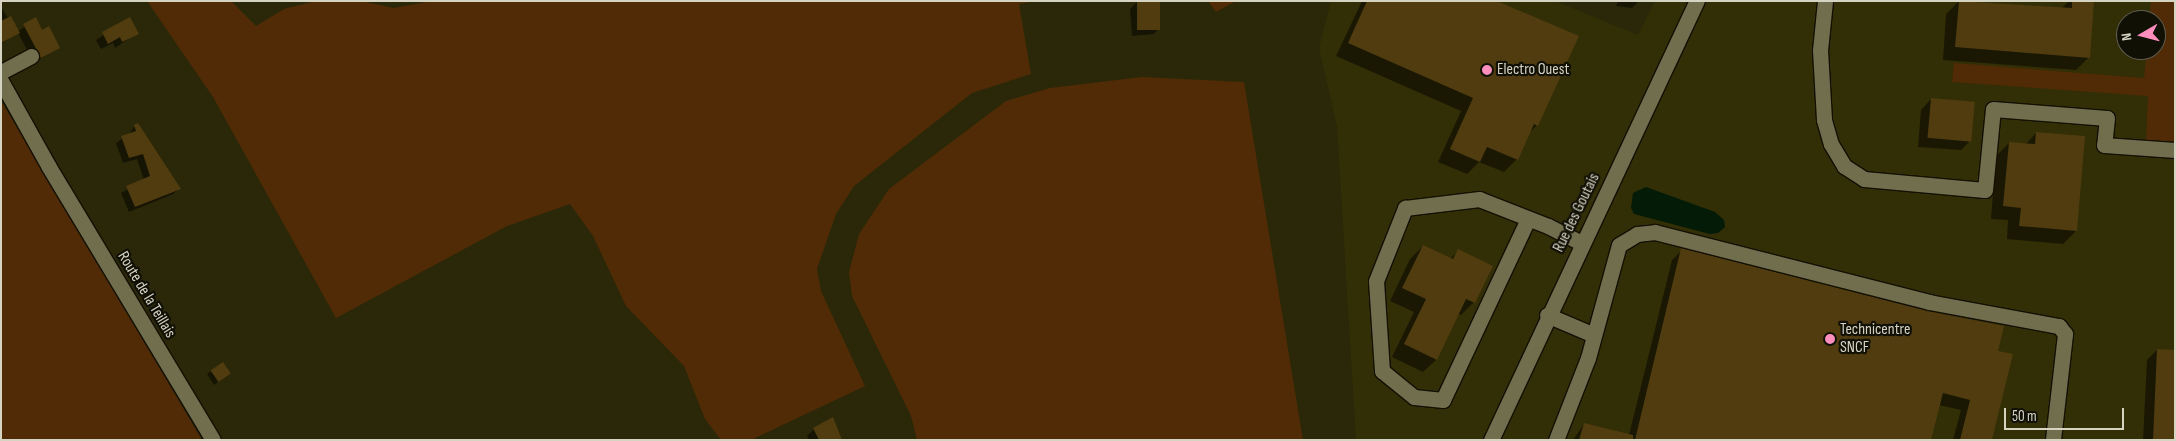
<!DOCTYPE html>
<style>
body{margin:0}
#map{position:relative;width:2176px;height:441px;overflow:hidden;background:#2a2809;font-family:"Sofia Sans Condensed",sans-serif}
div>[style]{position:absolute}
[style*='--x']{left:calc(var(--x)*1px);top:calc(var(--y)*1px);width:calc(var(--w)*1px);rotate:calc(var(--a)*1deg)}
.built>*{inset:0;background:#322e06}
.green>*{inset:0;background:#502b05}
.water>*{inset:0;background:#031b07}
.shadow>*{inset:0;background:#0007}
.building>*{inset:0;background:#503c0f;transform-origin:0 0}
.roads{filter:drop-shadow(1px 0 #131000) drop-shadow(-1px 0 #131000) drop-shadow(0 1px #131000) drop-shadow(0 -1px #131000)}
.minor>*{height:15px;margin:-7.5px;padding:0 7.5px;transform-origin:7.5px;border-radius:7.5px;background:#716e4e}
.dots>*{width:14px;height:14px;translate:-50% -50%;box-sizing:border-box;border:2px solid #111005;border-radius:50%}
span{translate:-50% -50%;white-space:nowrap;text-align:center;line-height:1.15;-webkit-text-stroke:4.5px #111005;paint-order:stroke}
.poi-label{font-size:16px;color:#d5d4c3}
.left{translate:0 -50%;text-align:left}
.street-label{font-size:16px;color:#d5d4c3}
.frame{position:absolute;inset:0;border:2px solid #d5d4c3;pointer-events:none}
.north{position:absolute;left:2116px;top:10px;width:50px;height:50px;box-sizing:border-box;background:#111005;border:1px solid #5f5e51;border-radius:50%;rotate:262deg;font-size:14px;font-weight:700;line-height:20px;text-align:center;color:#d5d4c3}
.north::after{content:'';display:block;margin:auto;width:18px;height:22px;background:#fe8ebc;clip-path:polygon(50% 0,100% 100%,50% 72%,0 100%)}
.scale{position:absolute;left:2004px;top:408px;width:120px;height:22px;box-sizing:border-box;border:2px solid #d5d4c3;border-top:0;padding-left:6px;font-size:15px;line-height:18px;white-space:nowrap;color:#d5d4c3;-webkit-text-stroke:4px #111005;paint-order:stroke}
</style>
<div id="map">
<div class="built">
<i style="clip-path:polygon(evenodd,1331px 1px,1555px 1px,1638px 35px,1655px 1px,2175px 1px,2175px 440px,1356px 440px,1337px 126px,1319px 48px,1331px 1px,2126px 20px,2156px 20px,2156px 50px,2126px 50px,2126px 20px)"></i>
</div>
<div class="green">
<i style="clip-path:polygon(147px 1px,231px 1px,256px 26px,284px 9px,316px 1px,361px 1px,394px 8px,432px 1px,1036px 1px,1019px 4px,1031px 74px,972px 93px,854px 186px,836px 214px,817px 269px,821px 291px,865px 386px,751px 440px,721px 440px,705px 419px,684px 366px,626px 306px,593px 236px,570px 204px,507px 226px,336px 318px,213px 97px)"></i>
<i style="clip-path:polygon(1208px 1px,1236px 1px,1216px 12px)"></i>
<i style="clip-path:polygon(2151px 1px,2175px 1px,2175px 143px,2146px 141px,2148px 96px,1952px 82px,1954px 63px,2144px 78px,2147px 50px,2156px 50px,2156px 20px,2149px 20px)"></i>
<i style="clip-path:polygon(1142px 77px,1244px 82px,1303px 440px,917px 440px,911px 416px,852px 296px,849px 272px,859px 234px,889px 189px,1006px 101px,1050px 88px)"></i>
<i style="clip-path:polygon(1px 101px,47px 177px,202px 440px,1px 440px)"></i>
</div>
<div class="water">
<i style="clip-path:polygon(1646px 187px,1715px 212px,1724px 220px,1725px 227px,1718px 233px,1710px 234px,1634px 214px,1631px 208px,1633px 193px)"></i>
</div>
<div class="shadow">
<i style="clip-path:polygon(1362px 1px,1494px 1px,1537px 125px,1528px 134px,1517px 159px,1504px 172px,1479px 162px,1467px 174px,1438px 162px,1461px 111px,1336px 56px)"></i>
<i style="clip-path:polygon(1618px 1px,1639px 1px,1632px 8px,1616px 6px)"></i>
<i style="clip-path:polygon(1959px 1px,2061px 9px,2069px 1px,2093px 1px,2089px 57px,2076px 70px,1943px 60px,1946px 14px)"></i>
<i style="clip-path:polygon(1137px 2px,1160px 27px,1154px 34px,1132px 36px,1130px 9px)"></i>
<i style="clip-path:polygon(1px 7px,17px 32px,36px 19px,42px 32px,59px 47px,34px 63px,18px 33px,1px 44px)"></i>
<i style="clip-path:polygon(130px 19px,137px 33px,115px 48px,113px 43px,101px 49px,96px 40px)"></i>
<i style="clip-path:polygon(1931px 99px,1971px 140px,1961px 150px,1918px 147px,1921px 110px)"></i>
<i style="clip-path:polygon(135px 126px,179px 189px,173px 194px,129px 212px,121px 193px,144px 180px,137px 159px,123px 163px,116px 143px,129px 134px)"></i>
<i style="clip-path:polygon(2036px 133px,2076px 231px,2063px 244px,2007px 239px,2008px 220px,1991px 219px,1996px 156px,2009px 143px,2025px 145px)"></i>
<i style="clip-path:polygon(1423px 246px,1450px 259px,1458px 251px,1474px 302px,1461px 315px,1458px 313px,1436px 360px,1423px 372px,1392px 357px,1414px 312px,1390px 301px,1410px 259px)"></i>
<i style="clip-path:polygon(1682px 250px,1996px 352px,1991px 440px,1953px 440px,1961px 410px,1939px 405px,1930px 440px,1573px 440px,1584px 424px,1629px 435px,1672px 260px)"></i>
<i style="clip-path:polygon(2157px 350px,2175px 440px,2143px 440px,2147px 360px)"></i>
<i style="clip-path:polygon(211px 371px,229px 374px,214px 385px,207px 374px)"></i>
<i style="clip-path:polygon(814px 429px,841px 440px,809px 440px,807px 436px)"></i>
</div>
<div class="building">
<i style="left:1137px;top:1px;width:23px;height:29px"></i>
<i style="clip-path:polygon(1367px 1px,1497px 1px,1579px 36px,1538px 126px,1534px 124px,1518px 160px,1487px 147px,1480px 162px,1450px 149px,1473px 98px,1348px 43px)"></i>
<i style="clip-path:polygon(1959px 1px,2072px 8px,2072px 1px,2094px 1px,2090px 58px,1955px 47px)"></i>
<i style="clip-path:polygon(11px 16px,20px 33px,1px 43px,1px 21px)"></i>
<i style="clip-path:polygon(36px 17px,42px 30px,49px 26px,60px 48px,41px 58px,23px 24px)"></i>
<i style="clip-path:polygon(130px 17px,139px 34px,122px 42px,120px 37px,108px 44px,102px 32px)"></i>
<i style="left:1931px;top:98px;width:44px;height:40px;rotate:5deg"></i>
<i style="clip-path:polygon(138px 123px,181px 189px,135px 207px,126px 186px,150px 176px,143px 154px,129px 158px,121px 136px,136px 131px,134px 125px)"></i>
<i style="clip-path:polygon(2036px 132px,2085px 136px,2077px 231px,2019px 226px,2021px 208px,2003px 206px,2009px 142px,2035px 144px)"></i>
<i style="clip-path:polygon(1423px 245px,1453px 259px,1458px 249px,1493px 266px,1475px 303px,1466px 299px,1437px 360px,1404px 344px,1426px 299px,1402px 288px)"></i>
<i style="clip-path:polygon(1681px 248px,1927px 311px,2004px 326px,1998px 351px,2013px 354px,1992px 440px,1960px 440px,1970px 400px,1943px 393px,1931px 440px,1635px 440px)"></i>
<i style="clip-path:polygon(2157px 349px,2175px 350px,2175px 440px,2153px 440px)"></i>
<i style="left:223px;top:362px;width:14px;height:15px;rotate:56deg"></i>
<i style="clip-path:polygon(833px 417px,842px 440px,819px 440px,813px 428px)"></i>
<i style="clip-path:polygon(1584px 423px,1633px 435px,1633px 440px,1579px 440px)"></i>
</div>
<div class="roads">
<div class="minor">
<i style="--x:1825;--y:1;--w:49;--a:95.8"></i>
<i style="--x:1820;--y:50;--w:70;--a:86.7"></i>
<i style="--x:1824;--y:120;--w:25;--a:74"></i>
<i style="--x:1831;--y:144;--w:26;--a:59"></i>
<i style="--x:1844;--y:166;--w:24;--a:33"></i>
<i style="--x:1864;--y:179;--w:121;--a:5.2"></i>
<i style="--x:1985;--y:190;--w:81;--a:-84.4"></i>
<i style="--x:1993;--y:109;--w:114;--a:4.5"></i>
<i style="--x:2107;--y:118;--w:27;--a:96"></i>
<i style="--x:2104;--y:145;--w:71;--a:4"></i>
<i style="--x:1;--y:72;--w:34;--a:-28"></i>
<i style="--x:1;--y:81;--w:98;--a:60.8"></i>
<i style="--x:49;--y:167;--w:318;--a:59"></i>
<i style="--x:1528;--y:219;--w:200;--a:115.2"></i>
<i style="--x:1443;--y:400;--w:29;--a:-174"></i>
<i style="--x:1414;--y:397;--w:41;--a:-140.9"></i>
<i style="--x:1382;--y:371;--w:90;--a:-93.8"></i>
<i style="--x:1376;--y:281;--w:79;--a:-68.3"></i>
<i style="--x:1405;--y:208;--w:75;--a:-6.9"></i>
<i style="--x:1479;--y:199;--w:74;--a:21.4"></i>
<i style="--x:1548;--y:226;--w:38;--a:27"></i>
<i style="--x:1547;--y:315;--w:51;--a:23.1"></i>
<i style="--x:1491;--y:440;--w:485;--a:-64.9"></i>
<i style="--x:1556;--y:440;--w:88;--a:-68.7"></i>
<i style="--x:1588;--y:358;--w:117;--a:-74.7"></i>
<i style="--x:1619;--y:245;--w:21;--a:-31"></i>
<i style="--x:1637;--y:234;--w:18;--a:-6"></i>
<i style="--x:1655;--y:232;--w:283;--a:14.3"></i>
<i style="--x:1929;--y:302;--w:132;--a:10.5"></i>
<i style="--x:2059;--y:326;--w:10;--a:53"></i>
<i style="--x:2065;--y:334;--w:107;--a:96.5"></i>
</div>
</div>
<div class="dots">
<i style="left:1487px;top:70px;background:#fe8ebc"></i>
<i style="left:1830px;top:339px;background:#fe8ebc"></i>
</div>
<div class="poi-label">
<span class="left" style="left:1497px;top:70px">Electro Ouest</span>
<span class="left" style="left:1840px;top:339px">Technicentre<br>SNCF</span>
</div>
<div class="street-label">
<span style="left:1577px;top:213px;rotate:-64deg">Rue des Goutais</span>
<span style="left:146px;top:295px;rotate:59deg">Route de la Teillais</span>
</div>
<div class="frame"></div>
<div class="north">N</div>
<div class="scale">50 m</div>
</div>
